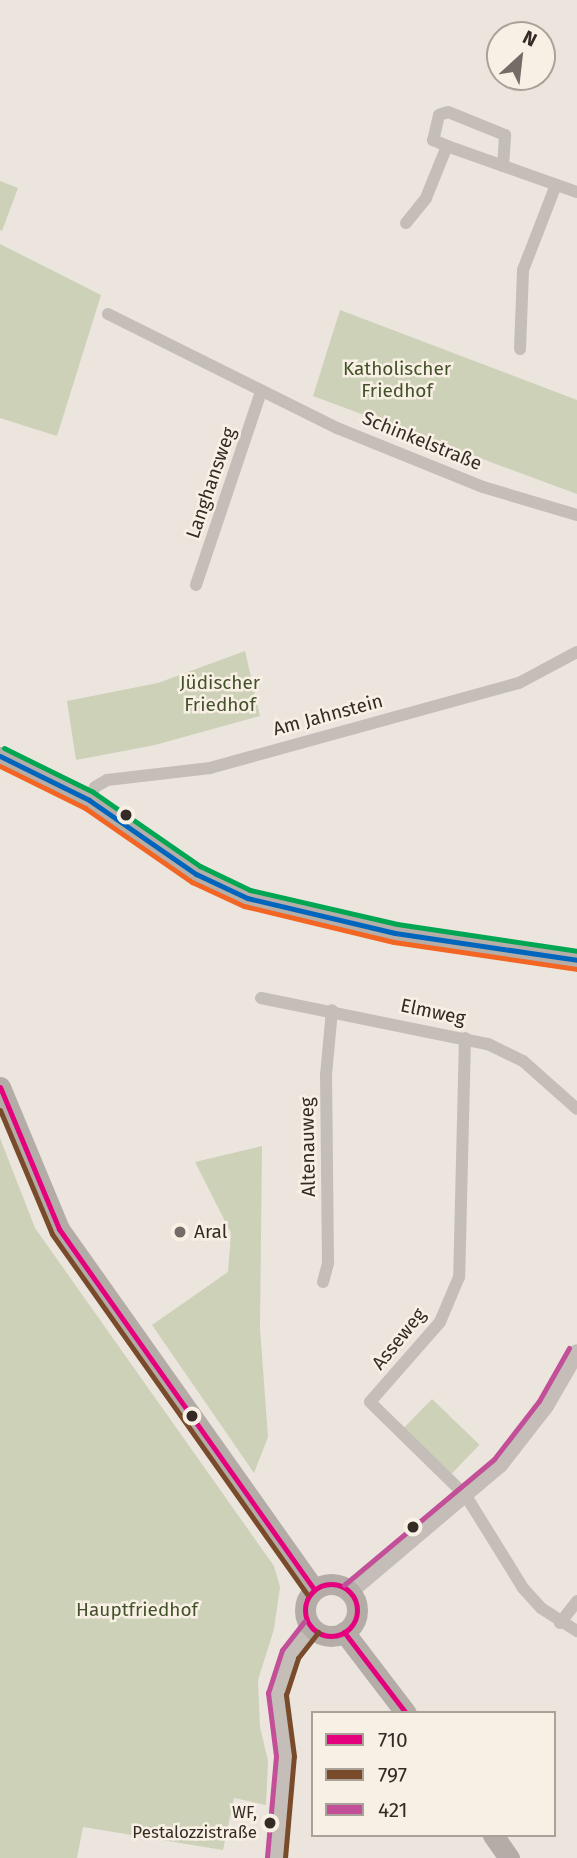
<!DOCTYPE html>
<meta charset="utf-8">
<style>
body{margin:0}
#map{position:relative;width:577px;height:1858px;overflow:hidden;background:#ebe5de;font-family:"Fira Sans",sans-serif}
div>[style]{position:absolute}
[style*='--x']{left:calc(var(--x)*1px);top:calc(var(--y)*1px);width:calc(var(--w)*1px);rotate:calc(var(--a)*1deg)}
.green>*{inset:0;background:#ccd1b8;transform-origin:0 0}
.minor>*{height:12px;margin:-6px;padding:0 6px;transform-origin:6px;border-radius:6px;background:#c4bdb8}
.tertiary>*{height:16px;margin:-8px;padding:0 8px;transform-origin:8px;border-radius:8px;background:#c4bdb8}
.secondary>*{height:19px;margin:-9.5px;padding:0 9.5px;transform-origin:9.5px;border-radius:9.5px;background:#b5ada8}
.primary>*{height:21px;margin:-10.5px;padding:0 10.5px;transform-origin:10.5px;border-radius:10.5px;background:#b3aca7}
.primary>.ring{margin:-10.5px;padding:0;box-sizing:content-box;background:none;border:21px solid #b3aca7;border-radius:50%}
.bus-1>*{height:5px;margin:-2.5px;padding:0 2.5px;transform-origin:2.5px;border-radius:2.5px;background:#e5007d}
.bus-1>.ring{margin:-2.5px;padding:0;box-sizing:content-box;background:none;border:5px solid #e5007d;border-radius:50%}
.bus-2>*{height:5px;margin:-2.5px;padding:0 2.5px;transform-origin:2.5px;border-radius:2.5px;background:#7a4b2a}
.bus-3>*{height:5px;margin:-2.5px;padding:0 2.5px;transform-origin:2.5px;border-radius:2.5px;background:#c24f97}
.bus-4>*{height:5px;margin:-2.5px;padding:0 2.5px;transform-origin:2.5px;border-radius:2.5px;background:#0065bd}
.bus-5>*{height:5px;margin:-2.5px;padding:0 2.5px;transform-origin:2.5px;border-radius:2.5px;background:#f26522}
.bus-6>*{height:5px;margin:-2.5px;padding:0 2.5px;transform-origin:2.5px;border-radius:2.5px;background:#00a651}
.dots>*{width:19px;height:19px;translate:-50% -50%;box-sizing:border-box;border:4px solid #f9f0e5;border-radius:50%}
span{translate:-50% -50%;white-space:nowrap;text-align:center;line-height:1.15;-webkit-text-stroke:5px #f9f0e5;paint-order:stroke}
.bus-label{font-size:17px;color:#342b26}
.right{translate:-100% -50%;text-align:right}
.park-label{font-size:19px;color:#43522a}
.street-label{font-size:19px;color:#342b26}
.poi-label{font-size:19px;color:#342b26}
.left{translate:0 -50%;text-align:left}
.legend{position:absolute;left:311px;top:1711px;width:245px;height:126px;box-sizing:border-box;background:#f9f0e5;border:2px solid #aaa199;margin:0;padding:9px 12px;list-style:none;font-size:21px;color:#342b26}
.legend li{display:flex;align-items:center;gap:14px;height:35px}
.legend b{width:35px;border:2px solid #aaa199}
.north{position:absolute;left:486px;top:21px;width:70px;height:70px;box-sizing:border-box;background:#f9f0e5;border:2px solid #aaa199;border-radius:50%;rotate:27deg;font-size:19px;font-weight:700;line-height:28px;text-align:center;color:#342b26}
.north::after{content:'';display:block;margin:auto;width:24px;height:32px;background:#746c66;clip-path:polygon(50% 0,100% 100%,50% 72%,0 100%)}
</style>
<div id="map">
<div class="green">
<i style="clip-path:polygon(0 181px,18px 188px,2px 231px,0 230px)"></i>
<i style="clip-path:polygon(0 244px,101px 295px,57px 436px,0 418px)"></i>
<i style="clip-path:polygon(340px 310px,577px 400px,577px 494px,313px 396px)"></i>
<i style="clip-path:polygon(245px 651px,260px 716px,155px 745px,76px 760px,67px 701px,158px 683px)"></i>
<i style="clip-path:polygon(0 1138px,35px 1228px,274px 1566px,280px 1587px,274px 1629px,258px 1680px,260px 1727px,268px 1761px,266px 1805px,234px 1798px,223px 1850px,83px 1827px,77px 1858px,0 1858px)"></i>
<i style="clip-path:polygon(262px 1146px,260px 1328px,268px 1437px,254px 1473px,152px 1325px,228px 1272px,231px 1233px,195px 1162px)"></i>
<i style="left:432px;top:1399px;width:66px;height:45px;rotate:44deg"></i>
</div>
<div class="minor">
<i style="--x:503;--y:166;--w:31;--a:-86"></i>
<i style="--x:505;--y:135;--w:61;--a:-158"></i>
<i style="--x:448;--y:112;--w:9;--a:162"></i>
<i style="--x:439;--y:115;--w:26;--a:103"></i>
<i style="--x:433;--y:140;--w:15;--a:23"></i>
<i style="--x:447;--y:146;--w:138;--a:19.5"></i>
<i style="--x:406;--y:223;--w:32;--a:-51"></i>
<i style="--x:426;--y:198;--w:56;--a:-68"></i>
<i style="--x:108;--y:314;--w:256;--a:26.5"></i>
<i style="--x:337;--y:428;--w:157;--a:22"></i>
<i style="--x:483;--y:487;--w:98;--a:16.6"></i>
<i style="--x:520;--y:349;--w:79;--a:-87.8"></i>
<i style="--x:523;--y:270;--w:91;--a:-68.8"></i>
<i style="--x:196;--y:585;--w:204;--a:-71.4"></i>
<i style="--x:89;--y:800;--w:14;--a:-65"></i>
<i style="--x:95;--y:787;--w:14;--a:-30"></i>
<i style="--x:107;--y:780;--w:104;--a:-6.6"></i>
<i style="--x:210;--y:768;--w:320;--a:-15.4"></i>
<i style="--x:519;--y:683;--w:66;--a:-28.1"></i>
<i style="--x:261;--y:998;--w:232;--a:11.5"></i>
<i style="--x:488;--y:1044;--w:39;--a:26"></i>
<i style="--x:523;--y:1061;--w:72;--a:41.6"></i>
<i style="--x:465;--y:1038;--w:239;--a:91.4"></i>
<i style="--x:459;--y:1277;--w:49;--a:112.9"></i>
<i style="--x:440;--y:1322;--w:106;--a:131.2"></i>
<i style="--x:370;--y:1402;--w:134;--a:44.4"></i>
<i style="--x:466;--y:1496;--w:108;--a:58.2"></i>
<i style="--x:523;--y:1588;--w:27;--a:48"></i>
<i style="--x:541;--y:1608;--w:43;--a:32.6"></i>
<i style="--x:323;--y:1282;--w:20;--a:-75"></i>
<i style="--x:328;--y:1263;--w:188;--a:-90.6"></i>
<i style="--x:326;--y:1075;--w:65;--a:-84.7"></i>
<i style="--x:560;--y:1623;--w:28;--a:-52"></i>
</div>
<div class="tertiary">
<i style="--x:350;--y:1592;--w:197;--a:-40.3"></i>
<i style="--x:500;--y:1465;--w:75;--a:-52.1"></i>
<i style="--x:546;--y:1406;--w:62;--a:-60.1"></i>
<i style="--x:276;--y:1858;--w:102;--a:-85"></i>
<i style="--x:285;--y:1756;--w:63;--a:-97.4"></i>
<i style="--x:277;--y:1694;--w:42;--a:-72"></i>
<i style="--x:290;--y:1654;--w:34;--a:-52"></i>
</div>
<div class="secondary">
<i style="--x:0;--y:756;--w:99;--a:26.3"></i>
<i style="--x:89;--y:800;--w:130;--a:34.7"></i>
<i style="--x:196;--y:874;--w:56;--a:25.2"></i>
<i style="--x:247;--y:898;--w:152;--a:13.3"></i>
<i style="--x:395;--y:933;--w:184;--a:8.4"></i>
</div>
<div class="primary">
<i style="--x:0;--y:1087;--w:154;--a:67.4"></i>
<i style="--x:59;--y:1229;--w:441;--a:54.7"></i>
<i class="ring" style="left:305px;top:1584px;width:31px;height:31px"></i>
<i style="--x:344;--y:1632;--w:102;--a:52.6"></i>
<i style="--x:493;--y:1835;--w:28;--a:55"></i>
</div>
<div class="bus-1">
<i style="--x:0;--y:1087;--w:154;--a:67.4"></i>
<i style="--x:59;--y:1229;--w:441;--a:54.7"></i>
<i class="ring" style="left:305px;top:1584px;width:47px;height:47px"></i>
<i style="--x:344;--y:1632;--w:102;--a:52.6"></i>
</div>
<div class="bus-2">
<i style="--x:0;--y:1110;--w:134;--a:67.2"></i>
<i style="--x:52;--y:1234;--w:441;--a:54.7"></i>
<i style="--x:285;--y:1858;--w:102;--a:-85"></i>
<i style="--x:294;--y:1756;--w:62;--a:-97.5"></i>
<i style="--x:286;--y:1695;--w:39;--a:-72"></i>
<i style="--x:298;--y:1658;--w:33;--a:-52"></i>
</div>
<div class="bus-3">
<i style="--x:344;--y:1585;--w:196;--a:-40"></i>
<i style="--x:494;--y:1459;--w:73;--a:-52.2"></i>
<i style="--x:539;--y:1401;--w:61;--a:-60.5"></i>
<i style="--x:267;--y:1857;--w:101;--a:-84.9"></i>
<i style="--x:276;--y:1756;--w:64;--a:-97.2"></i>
<i style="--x:268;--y:1693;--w:45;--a:-72"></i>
<i style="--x:282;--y:1650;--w:36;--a:-52"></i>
</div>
<div class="bus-4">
<i style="--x:0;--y:756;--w:99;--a:26.3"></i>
<i style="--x:89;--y:800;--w:130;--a:34.7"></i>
<i style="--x:196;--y:874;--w:56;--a:25.2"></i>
<i style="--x:247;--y:898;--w:152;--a:13.3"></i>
<i style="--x:395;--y:933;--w:184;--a:8.4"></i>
</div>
<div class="bus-5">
<i style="--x:0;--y:766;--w:95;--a:26.3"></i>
<i style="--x:85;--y:808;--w:130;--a:34.7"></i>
<i style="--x:192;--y:882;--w:57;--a:24.8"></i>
<i style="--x:244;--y:906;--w:154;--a:13.5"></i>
<i style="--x:394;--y:942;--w:184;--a:8.4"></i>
</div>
<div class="bus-6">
<i style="--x:4;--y:748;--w:99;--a:26.3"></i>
<i style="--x:93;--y:792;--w:130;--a:34.7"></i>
<i style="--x:200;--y:866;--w:55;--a:25.6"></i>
<i style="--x:250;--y:890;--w:151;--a:13"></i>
<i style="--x:397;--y:924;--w:182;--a:8.5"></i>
</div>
<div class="dots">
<i style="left:126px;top:815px;background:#342b26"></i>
<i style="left:180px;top:1232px;background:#746c66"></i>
<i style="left:192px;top:1416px;background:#342b26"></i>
<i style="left:413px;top:1527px;background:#342b26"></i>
<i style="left:270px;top:1823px;background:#342b26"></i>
</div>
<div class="bus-label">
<span class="right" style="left:257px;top:1823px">WF,<br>Pestalozzistraße</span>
</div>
<div class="park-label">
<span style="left:397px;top:380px">Katholischer<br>Friedhof</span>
<span style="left:220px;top:694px">Jüdischer<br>Friedhof</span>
<span style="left:137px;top:1610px">Hauptfriedhof</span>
</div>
<div class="street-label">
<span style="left:422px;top:441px;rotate:22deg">Schinkelstraße</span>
<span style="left:211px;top:483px;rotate:-71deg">Langhansweg</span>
<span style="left:328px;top:715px;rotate:-15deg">Am Jahnstein</span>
<span style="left:433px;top:1012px;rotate:12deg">Elmweg</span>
<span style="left:308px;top:1147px;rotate:-91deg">Altenauweg</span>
<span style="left:399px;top:1339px;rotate:-51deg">Asseweg</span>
</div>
<div class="poi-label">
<span class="left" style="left:194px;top:1232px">Aral</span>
</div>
<ul class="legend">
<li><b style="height:9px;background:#e5007d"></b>710</li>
<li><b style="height:9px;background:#7a4b2a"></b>797</li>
<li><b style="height:9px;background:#c24f97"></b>421</li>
</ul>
<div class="north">N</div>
</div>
